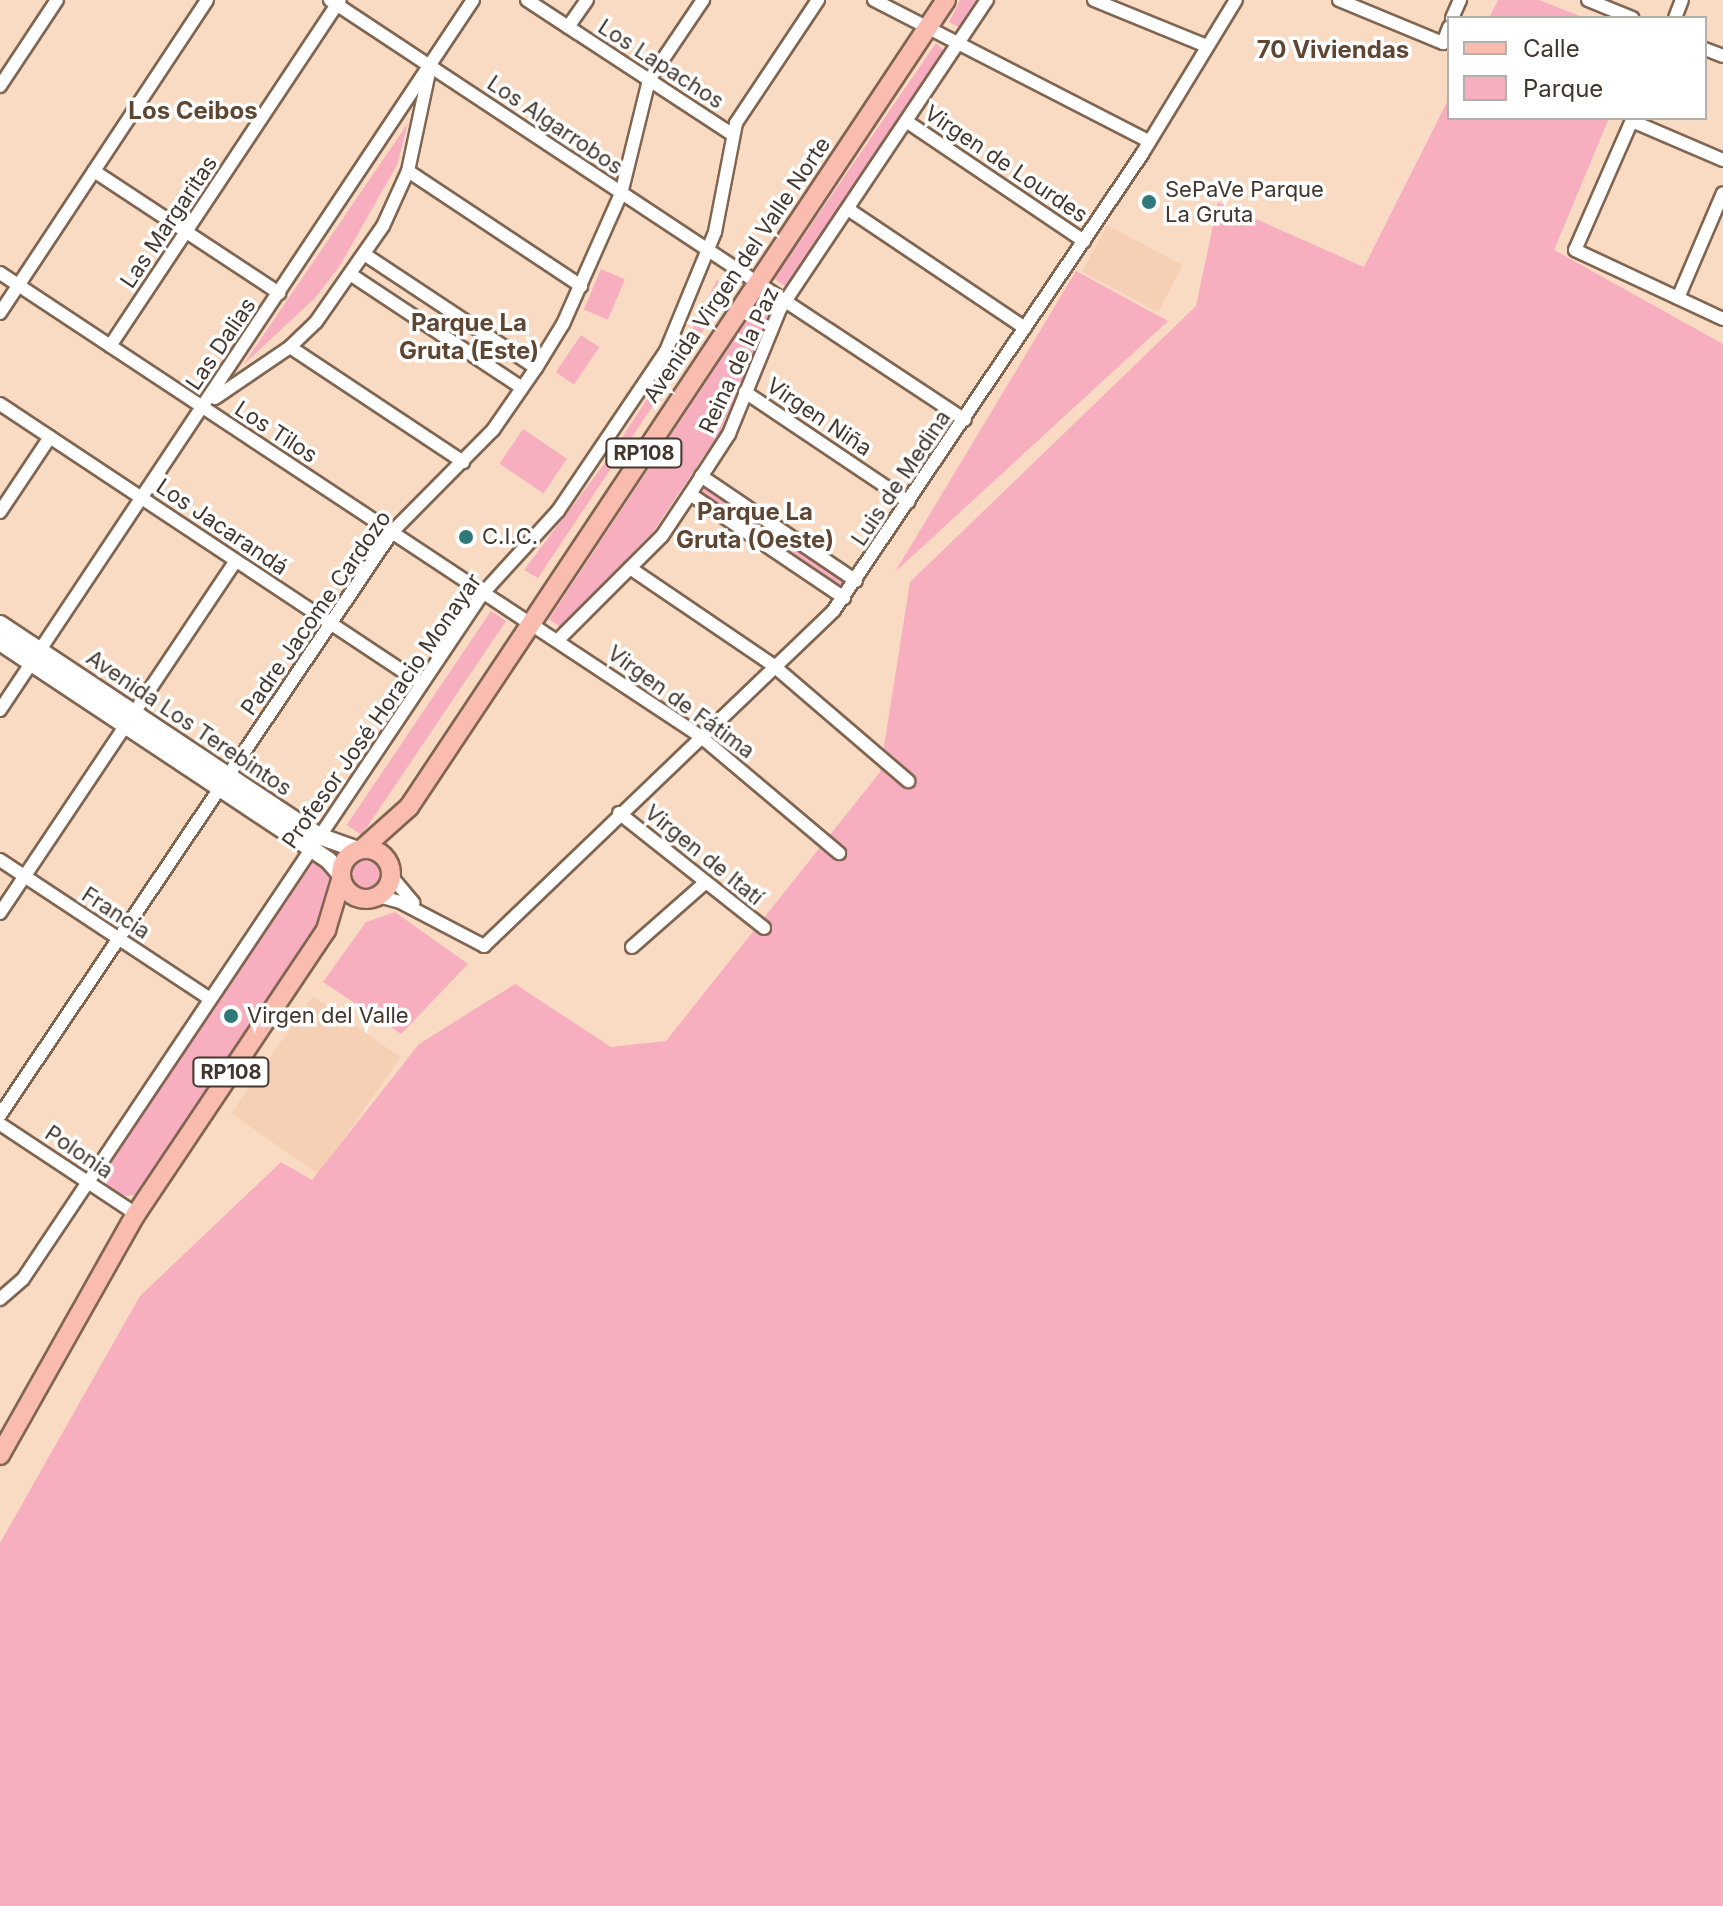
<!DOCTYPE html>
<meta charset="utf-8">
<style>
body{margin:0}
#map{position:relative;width:1723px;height:1906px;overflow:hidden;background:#f9dbc3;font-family:Inter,sans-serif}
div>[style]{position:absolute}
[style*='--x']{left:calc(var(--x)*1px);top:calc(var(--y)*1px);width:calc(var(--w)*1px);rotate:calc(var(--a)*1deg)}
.built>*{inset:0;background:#f5d0b4;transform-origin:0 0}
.green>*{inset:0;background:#f7aebf;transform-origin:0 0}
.round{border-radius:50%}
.roads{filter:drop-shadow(2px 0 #806551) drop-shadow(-2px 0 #806551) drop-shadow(0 2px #806551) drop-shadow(0 -2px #806551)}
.street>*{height:12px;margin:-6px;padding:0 6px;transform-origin:6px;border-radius:6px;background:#fff}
.secondary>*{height:16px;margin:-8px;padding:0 8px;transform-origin:8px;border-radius:8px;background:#fff}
.primary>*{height:18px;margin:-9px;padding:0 9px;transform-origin:9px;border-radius:9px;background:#fbbcb0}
.primary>.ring{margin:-9px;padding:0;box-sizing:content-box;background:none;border:18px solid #fbbcb0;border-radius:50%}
.dots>*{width:22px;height:22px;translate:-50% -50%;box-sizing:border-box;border:4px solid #fff;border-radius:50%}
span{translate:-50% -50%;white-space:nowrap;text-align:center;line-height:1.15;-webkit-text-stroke:7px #fff;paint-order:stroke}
.shield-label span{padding:2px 6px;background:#fff;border:2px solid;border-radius:6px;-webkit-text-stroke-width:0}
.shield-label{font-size:20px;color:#42362d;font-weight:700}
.street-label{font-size:22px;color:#42362d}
.poi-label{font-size:22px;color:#42362d}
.left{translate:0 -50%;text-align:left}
.neighbourhood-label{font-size:24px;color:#5f4633;font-weight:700}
.legend{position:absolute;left:1447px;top:16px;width:260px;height:104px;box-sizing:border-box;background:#fff;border:2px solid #b3afab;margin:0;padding:10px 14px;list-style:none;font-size:24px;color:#42362d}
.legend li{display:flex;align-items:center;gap:16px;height:40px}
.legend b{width:40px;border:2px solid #b3afab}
</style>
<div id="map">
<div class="built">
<i style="left:1107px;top:225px;width:86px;height:53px;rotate:28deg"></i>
<i style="left:313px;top:996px;width:107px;height:143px;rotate:35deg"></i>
</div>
<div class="green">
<i style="clip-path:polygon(960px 0,979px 0,959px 27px,949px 22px)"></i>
<i style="clip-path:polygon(1498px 0,1539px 0,1585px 18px,1489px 18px)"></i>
<i style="clip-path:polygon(936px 43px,945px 52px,787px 287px,774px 279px)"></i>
<i style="clip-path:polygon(1449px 98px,1449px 118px,1609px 118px,1554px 250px,1723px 344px,1723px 1906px,0 1906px,0 1543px,140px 1296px,281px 1162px,312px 1180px,419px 1044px,515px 984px,611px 1047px,666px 1041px,880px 772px,910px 582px,1196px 306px,1218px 202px,1364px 267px)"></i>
<i style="clip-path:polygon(408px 123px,397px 165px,339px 267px,315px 298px,243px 365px)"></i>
<i style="left:601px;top:269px;width:26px;height:44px;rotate:23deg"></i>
<i style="clip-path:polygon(1076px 271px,1168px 321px,895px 572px)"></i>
<i style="clip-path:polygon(717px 280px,730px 290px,538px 578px,524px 570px,608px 459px,692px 330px)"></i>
<i style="clip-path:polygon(758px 304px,771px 314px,720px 432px,653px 532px,560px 627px,549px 619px)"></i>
<i style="left:581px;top:335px;width:22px;height:45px;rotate:34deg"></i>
<i style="left:523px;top:429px;width:53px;height:42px;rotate:34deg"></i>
<i style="left:705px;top:488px;width:170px;height:6px;rotate:34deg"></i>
<i style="left:491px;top:611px;width:18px;height:258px;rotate:34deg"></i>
<i class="round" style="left:349px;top:859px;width:32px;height:32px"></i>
<i style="clip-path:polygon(314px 860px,327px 867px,332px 879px,327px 911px,137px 1195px,124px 1196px,104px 1183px,104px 1170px)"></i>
<i style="clip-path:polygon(395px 912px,468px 964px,401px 1034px,323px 982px,366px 922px)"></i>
</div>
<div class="roads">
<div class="street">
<i style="--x:330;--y:0;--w:761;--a:33.48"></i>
<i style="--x:527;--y:0;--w:245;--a:33.2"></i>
<i style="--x:874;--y:0;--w:308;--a:27.2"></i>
<i style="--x:1094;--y:0;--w:122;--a:22.2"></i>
<i style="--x:1339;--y:0;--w:113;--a:22.5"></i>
<i style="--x:1443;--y:43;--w:17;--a:-69"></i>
<i style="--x:1588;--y:0;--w:48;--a:22.2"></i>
<i style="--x:1452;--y:18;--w:20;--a:-66"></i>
<i style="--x:1675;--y:18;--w:19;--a:-69"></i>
<i style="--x:568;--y:27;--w:33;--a:-55"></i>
<i style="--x:1705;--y:49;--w:19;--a:21"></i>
<i style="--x:0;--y:86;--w:103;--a:-56.5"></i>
<i style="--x:1633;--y:118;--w:144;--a:113.7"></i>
<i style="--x:1575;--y:250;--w:163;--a:25"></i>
<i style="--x:906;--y:121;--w:215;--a:34"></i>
<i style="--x:1632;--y:121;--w:99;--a:23.2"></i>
<i style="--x:94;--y:171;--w:222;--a:33.4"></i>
<i style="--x:408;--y:171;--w:208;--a:33.6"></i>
<i style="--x:848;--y:209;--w:213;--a:33.9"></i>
<i style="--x:364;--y:254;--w:206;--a:33.5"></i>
<i style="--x:0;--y:273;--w:839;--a:33.48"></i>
<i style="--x:700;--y:736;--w:182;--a:40.1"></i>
<i style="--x:350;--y:274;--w:206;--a:33.5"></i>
<i style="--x:1678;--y:298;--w:114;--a:-66.8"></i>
<i style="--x:0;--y:313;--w:375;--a:-56.5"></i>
<i style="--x:110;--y:346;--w:415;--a:-56.4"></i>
<i style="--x:290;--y:347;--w:208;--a:33.6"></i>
<i style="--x:745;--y:392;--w:197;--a:33.9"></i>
<i style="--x:215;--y:398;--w:91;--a:-34.2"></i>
<i style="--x:290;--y:347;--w:36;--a:-44"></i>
<i style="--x:316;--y:322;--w:117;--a:-55.1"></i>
<i style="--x:383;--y:226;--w:60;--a:-65.6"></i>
<i style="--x:408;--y:171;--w:101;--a:-78"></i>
<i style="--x:0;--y:404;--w:506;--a:33.56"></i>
<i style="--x:701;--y:476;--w:187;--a:34.1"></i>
<i style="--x:690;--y:494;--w:186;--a:34"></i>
<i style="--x:0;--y:512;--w:90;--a:-56.3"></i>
<i style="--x:630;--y:568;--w:174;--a:34.2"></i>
<i style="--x:774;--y:666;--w:177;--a:40.6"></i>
<i style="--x:558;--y:640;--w:147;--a:-45"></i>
<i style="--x:662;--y:536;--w:50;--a:-56.3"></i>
<i style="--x:690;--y:494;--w:72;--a:-57"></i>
<i style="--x:729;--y:434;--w:135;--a:-67.8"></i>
<i style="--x:780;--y:309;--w:372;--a:-56.2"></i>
<i style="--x:0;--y:710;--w:853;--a:-56.33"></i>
<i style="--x:619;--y:813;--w:185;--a:38.4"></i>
<i style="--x:0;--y:860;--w:252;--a:33.5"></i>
<i style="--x:391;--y:876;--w:35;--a:50"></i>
<i style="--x:378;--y:896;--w:23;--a:15"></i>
<i style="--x:400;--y:902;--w:95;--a:27.6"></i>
<i style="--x:484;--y:946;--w:485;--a:-43.8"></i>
<i style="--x:834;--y:610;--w:550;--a:-55.96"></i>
<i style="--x:1142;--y:154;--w:180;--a:-58.6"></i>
<i style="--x:0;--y:913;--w:424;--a:-56.2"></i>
<i style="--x:632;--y:947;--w:98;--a:-41.3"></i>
<i style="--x:0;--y:1115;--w:703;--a:-56.08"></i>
<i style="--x:392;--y:532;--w:144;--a:-45.3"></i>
<i style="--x:493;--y:430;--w:75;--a:-55.3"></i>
<i style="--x:536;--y:368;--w:52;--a:-58.5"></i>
<i style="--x:563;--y:324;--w:142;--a:-66"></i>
<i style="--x:621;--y:194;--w:117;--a:-76.2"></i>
<i style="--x:649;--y:80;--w:97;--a:-56"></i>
<i style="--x:0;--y:1124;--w:163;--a:33.5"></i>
<i style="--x:0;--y:1299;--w:30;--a:-41"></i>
<i style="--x:23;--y:1279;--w:826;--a:-56.16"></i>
<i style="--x:483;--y:593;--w:111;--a:-47.6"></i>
<i style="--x:558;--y:511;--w:193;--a:-56"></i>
<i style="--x:666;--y:351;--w:129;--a:-67.6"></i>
<i style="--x:715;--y:232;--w:111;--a:-79.1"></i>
<i style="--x:736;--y:123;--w:148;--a:-56.3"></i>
</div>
<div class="secondary">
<i style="--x:0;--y:624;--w:383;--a:33.6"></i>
<i style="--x:319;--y:836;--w:41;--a:19.7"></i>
<i style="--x:0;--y:642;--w:395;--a:33.6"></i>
<i style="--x:329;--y:861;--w:18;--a:49"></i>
</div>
<div class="primary">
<i class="ring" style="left:341px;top:849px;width:32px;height:32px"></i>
<i style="--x:362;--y:849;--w:63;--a:-41.8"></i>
<i style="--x:409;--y:807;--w:969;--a:-56.36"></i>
<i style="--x:0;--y:1455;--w:277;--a:-60.6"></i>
<i style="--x:136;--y:1214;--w:342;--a:-56.2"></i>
<i style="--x:326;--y:930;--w:52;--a:-73.3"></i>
</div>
</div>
<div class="dots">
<i style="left:1149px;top:202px;background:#30797b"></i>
<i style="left:466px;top:537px;background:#30797b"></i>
<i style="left:231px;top:1016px;background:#30797b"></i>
</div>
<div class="shield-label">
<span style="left:644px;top:453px">RP108</span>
<span style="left:231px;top:1072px">RP108</span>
</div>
<div class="street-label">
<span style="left:661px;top:64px;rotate:33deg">Los Lapachos</span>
<span style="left:555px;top:125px;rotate:34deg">Los Algarrobos</span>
<span style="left:1006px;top:164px;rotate:34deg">Virgen de Lourdes</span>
<span style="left:169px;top:222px;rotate:-56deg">Las Margaritas</span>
<span style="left:737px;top:270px;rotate:-56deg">Avenida Virgen del Valle Norte</span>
<span style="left:221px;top:344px;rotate:-56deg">Las Dalias</span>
<span style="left:739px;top:360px;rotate:-65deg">Reina de la Paz</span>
<span style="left:819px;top:417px;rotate:34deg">Virgen Niña</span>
<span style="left:276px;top:432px;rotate:33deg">Los Tilos</span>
<span style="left:901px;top:478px;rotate:-56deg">Luis de Medina</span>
<span style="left:222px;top:527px;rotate:34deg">Los Jacarandá</span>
<span style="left:316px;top:613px;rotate:-55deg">Padre Jacome Cardozo</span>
<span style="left:681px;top:702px;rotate:36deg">Virgen de Fátima</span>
<span style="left:382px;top:711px;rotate:-55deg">Profesor José Horacio Monayar</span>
<span style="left:189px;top:723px;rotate:34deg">Avenida Los Terebintos</span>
<span style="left:704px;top:855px;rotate:39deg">Virgen de Itatí</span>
<span style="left:116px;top:913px;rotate:33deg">Francia</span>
<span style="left:79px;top:1152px;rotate:34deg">Polonia</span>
</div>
<div class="poi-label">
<span class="left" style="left:1165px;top:202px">SePaVe Parque<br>La Gruta</span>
<span class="left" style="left:482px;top:537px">C.I.C.</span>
<span class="left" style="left:247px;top:1016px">Virgen del Valle</span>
</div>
<div class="neighbourhood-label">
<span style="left:1333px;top:50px">70 Viviendas</span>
<span style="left:193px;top:111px">Los Ceibos</span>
<span style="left:469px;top:337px">Parque La<br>Gruta (Este)</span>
<span style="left:755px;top:526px">Parque La<br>Gruta (Oeste)</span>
</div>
<ul class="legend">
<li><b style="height:10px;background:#fbbcb0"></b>Calle</li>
<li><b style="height:22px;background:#f7aebf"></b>Parque</li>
</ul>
</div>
